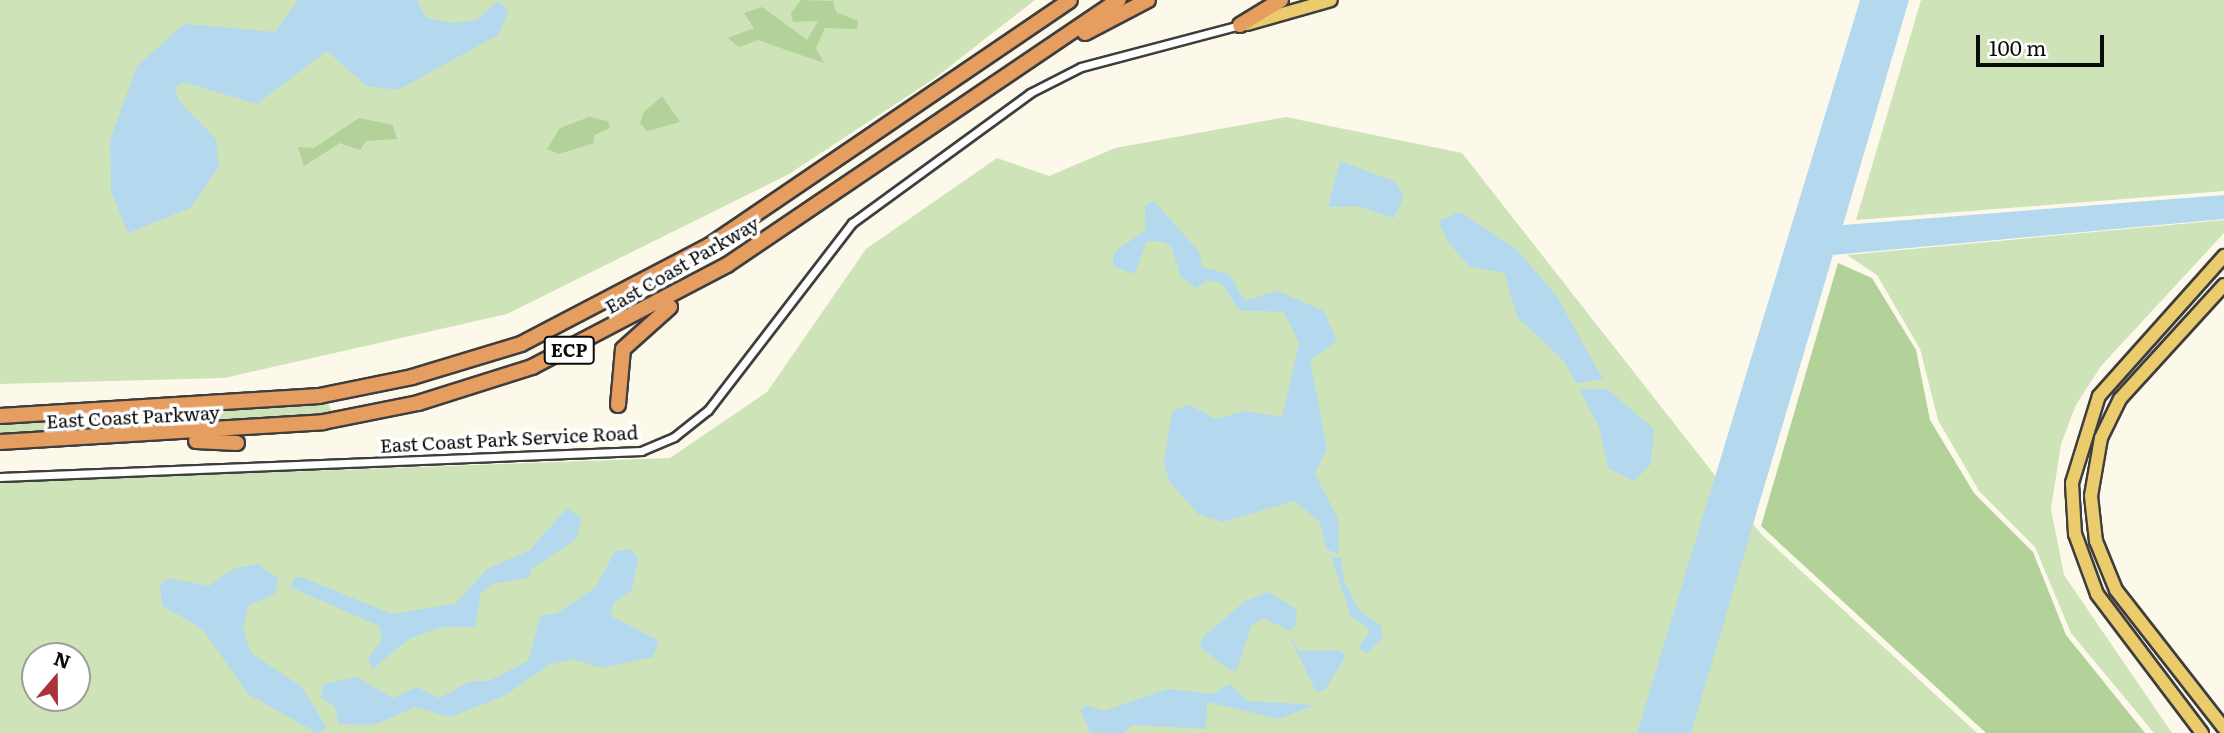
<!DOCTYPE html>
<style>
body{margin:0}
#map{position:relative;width:2224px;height:733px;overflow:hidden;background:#fdf9ea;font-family:Literata,serif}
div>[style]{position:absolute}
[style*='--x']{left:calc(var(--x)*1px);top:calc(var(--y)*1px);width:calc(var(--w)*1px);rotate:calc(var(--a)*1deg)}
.green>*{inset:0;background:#cee3b8}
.forest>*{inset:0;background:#b2d299}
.water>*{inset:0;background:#b4d9ef}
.roads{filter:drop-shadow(2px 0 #3e3e3e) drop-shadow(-2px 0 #3e3e3e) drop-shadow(0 2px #3e3e3e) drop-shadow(0 -2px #3e3e3e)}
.minor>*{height:7px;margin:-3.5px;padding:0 3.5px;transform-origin:3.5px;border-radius:3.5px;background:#fff}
.primary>*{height:12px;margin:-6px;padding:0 6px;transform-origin:6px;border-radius:6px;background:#eacc6d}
.motorway>*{height:14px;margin:-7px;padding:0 7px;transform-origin:7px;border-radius:7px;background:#e59d60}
span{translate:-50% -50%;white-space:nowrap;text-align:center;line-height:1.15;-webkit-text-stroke:7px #fff;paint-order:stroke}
.shield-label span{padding:2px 5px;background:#fff;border:2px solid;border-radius:5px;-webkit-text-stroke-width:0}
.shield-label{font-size:18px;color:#0b0b0b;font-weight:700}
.street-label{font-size:19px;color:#0b0b0b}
.north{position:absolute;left:21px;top:642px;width:70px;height:70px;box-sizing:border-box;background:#fff;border:2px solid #9d9d9d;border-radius:50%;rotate:20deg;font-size:19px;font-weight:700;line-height:28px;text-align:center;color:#0b0b0b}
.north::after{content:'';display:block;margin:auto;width:24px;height:32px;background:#ab3237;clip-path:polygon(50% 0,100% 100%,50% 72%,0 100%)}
.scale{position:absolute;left:1976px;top:35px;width:128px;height:32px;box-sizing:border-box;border:4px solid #0b0b0b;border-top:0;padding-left:9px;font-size:21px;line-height:24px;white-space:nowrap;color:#0b0b0b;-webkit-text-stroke:5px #fff;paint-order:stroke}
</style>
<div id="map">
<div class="green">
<i style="clip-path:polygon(0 0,1035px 0,935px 78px,789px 174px,507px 314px,224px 378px,0 384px)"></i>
<i style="clip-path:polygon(1921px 0,2224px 0,2224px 191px,1856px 220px)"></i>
<i style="clip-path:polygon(evenodd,1286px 117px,1462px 153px,1761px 534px,1977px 733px,0 733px,0 482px,670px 458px,767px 392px,866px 249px,997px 158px,1049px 176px,1115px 148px,1286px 117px,35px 656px,77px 656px,77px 698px,35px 698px,35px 656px)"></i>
<i style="clip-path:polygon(2224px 220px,2224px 233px,2101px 366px,2076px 405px,2061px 444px,2051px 509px,2064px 575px,2172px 733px,2154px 733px,2071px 633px,2035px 547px,1979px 491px,1938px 420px,1920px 349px,1877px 275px,1847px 255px)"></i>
<i style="clip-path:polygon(328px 404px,335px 417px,0 435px,0 424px)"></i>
</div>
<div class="forest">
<i style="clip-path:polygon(801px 0,833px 1px,836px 12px,858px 21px,857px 29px,825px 28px,816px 48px,824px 63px,758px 40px,739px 47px,728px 38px,754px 28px,744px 13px,762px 7px,807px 40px,818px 21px,793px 22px,791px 13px)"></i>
<i style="clip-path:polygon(662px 96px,680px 122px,647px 131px,640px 123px,644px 112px)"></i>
<i style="clip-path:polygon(589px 117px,608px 121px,610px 128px,594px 135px,594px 143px,559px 154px,547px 149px,560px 128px)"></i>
<i style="clip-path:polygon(359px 118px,393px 125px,397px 139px,366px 141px,360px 150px,340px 143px,304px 166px,298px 147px,314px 148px)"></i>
<i style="clip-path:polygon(1838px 263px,1872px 278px,1916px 350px,1930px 420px,1974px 493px,2033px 552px,2066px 635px,2145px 733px,1986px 733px,1761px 526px)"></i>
</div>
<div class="water">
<i style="clip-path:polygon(298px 0,417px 0,426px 18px,453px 23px,476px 20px,498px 1px,509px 10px,498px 35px,398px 90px,367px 86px,327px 51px,257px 104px,183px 82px,175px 88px,179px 101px,216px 139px,219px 167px,190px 208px,128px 233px,111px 191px,110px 140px,137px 66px,184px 24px,275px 32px)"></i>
<i style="clip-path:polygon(1860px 0,1909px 0,1843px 225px,2224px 195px,2224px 219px,1833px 255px,1691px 733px,1637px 733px)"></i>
<i style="clip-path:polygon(1340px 161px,1396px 182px,1404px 196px,1394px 218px,1357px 206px,1328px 207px)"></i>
<i style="clip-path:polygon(1154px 201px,1199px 252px,1202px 267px,1229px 274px,1245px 301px,1278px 291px,1324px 311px,1337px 341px,1310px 360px,1327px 449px,1315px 474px,1338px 519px,1338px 554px,1326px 549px,1320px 522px,1294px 501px,1223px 522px,1198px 514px,1169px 481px,1164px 463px,1172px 411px,1189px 405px,1216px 419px,1244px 411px,1282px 417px,1299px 343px,1284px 312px,1239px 310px,1221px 283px,1208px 280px,1196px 288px,1181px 277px,1171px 246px,1161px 241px,1146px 242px,1135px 274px,1113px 266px,1114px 252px,1146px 230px,1145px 206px)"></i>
<i style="clip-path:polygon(1460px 212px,1515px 248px,1556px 295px,1603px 379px,1576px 383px,1564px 361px,1518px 318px,1504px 273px,1469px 266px,1447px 241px,1439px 221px)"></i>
<i style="clip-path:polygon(1579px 389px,1607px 389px,1654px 429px,1651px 464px,1634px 481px,1608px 468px,1599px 427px)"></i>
<i style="clip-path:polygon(567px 508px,582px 518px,576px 539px,530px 570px,530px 577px,493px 584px,481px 593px,475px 627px,441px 627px,409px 639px,372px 669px,368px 657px,382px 640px,379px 626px,290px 587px,295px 577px,304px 578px,392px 614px,455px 604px,487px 569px,530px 550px)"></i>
<i style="clip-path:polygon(630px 549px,638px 558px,632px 590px,613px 603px,611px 616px,659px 641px,653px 657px,602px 668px,573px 659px,549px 665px,504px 696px,450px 717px,416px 707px,373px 725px,339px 724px,334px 706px,321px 698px,323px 684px,357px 677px,393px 698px,417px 687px,439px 698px,471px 681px,489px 681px,528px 661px,541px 615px,556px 614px,596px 587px,615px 551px)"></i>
<i style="clip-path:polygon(1331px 557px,1341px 557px,1344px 581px,1359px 610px,1381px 626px,1383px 637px,1368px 653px,1358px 649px,1370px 630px,1351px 616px)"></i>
<i style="clip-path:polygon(258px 564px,278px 578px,275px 594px,249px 605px,243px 627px,250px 652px,302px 687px,327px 728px,317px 733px,248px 694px,203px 630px,162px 605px,160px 585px,167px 578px,209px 586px,233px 569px)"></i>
<i style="clip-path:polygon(1268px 592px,1297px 609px,1295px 626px,1290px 631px,1263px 618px,1251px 626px,1237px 669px,1231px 671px,1200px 647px,1203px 637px,1245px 601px)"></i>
<i style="clip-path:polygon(1288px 633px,1300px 651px,1340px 650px,1346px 656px,1325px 690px,1316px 692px)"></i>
<i style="clip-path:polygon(1230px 684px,1247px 701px,1314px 705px,1280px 719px,1207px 702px,1206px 729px,1132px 725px,1123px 733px,1090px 733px,1080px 710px,1086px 705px,1104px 711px,1167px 689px,1213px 694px)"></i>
</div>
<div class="roads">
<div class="minor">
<i style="--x:0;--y:477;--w:642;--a:-2.32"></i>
<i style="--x:641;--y:451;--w:36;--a:-23"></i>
<i style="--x:674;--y:437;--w:43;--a:-38.5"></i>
<i style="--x:708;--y:410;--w:236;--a:-52.4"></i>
<i style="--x:852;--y:223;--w:220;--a:-36.1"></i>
<i style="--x:1030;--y:93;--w:57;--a:-27"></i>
<i style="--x:1081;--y:67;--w:164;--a:-14.8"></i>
</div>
<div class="primary">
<i style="--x:1247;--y:24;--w:87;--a:-15.9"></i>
<i style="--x:2224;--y:285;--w:154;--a:132.4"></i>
<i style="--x:2120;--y:399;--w:43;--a:116"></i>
<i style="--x:2101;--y:438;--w:59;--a:99.8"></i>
<i style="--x:2091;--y:496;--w:45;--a:83.7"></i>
<i style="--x:2096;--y:541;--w:53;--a:67.8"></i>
<i style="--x:2116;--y:590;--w:175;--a:52"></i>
<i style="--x:2202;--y:733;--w:174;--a:-127.1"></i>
<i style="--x:2097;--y:594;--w:64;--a:-110.1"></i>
<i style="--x:2075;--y:534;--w:51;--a:-93.4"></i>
<i style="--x:2072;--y:483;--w:91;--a:-72.8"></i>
<i style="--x:2099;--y:396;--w:188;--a:-48.2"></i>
</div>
<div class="motorway">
<i style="--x:1240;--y:25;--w:48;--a:-31.4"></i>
<i style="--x:1085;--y:33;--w:71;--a:-27.6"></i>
<i style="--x:618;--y:405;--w:56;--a:-84.9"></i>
<i style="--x:623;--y:349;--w:63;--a:-41.8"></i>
<i style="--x:0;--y:416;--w:320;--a:-3.6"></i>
<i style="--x:319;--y:396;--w:95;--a:-11.5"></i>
<i style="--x:412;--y:377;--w:114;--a:-16.8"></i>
<i style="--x:521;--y:344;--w:213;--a:-27.6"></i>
<i style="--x:710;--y:245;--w:435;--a:-34.2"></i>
<i style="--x:196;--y:441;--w:41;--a:2.8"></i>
<i style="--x:0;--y:442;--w:324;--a:-3.5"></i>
<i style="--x:323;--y:422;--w:97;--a:-11.3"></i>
<i style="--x:418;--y:403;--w:120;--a:-17.5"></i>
<i style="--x:532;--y:367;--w:220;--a:-27.6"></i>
<i style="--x:727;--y:265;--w:473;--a:-34.1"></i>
</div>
</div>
<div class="shield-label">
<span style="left:569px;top:350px">ECP</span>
</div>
<div class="street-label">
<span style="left:682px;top:265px;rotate:-30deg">East Coast Parkway</span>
<span style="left:133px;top:417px;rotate:-3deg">East Coast Parkway</span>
<span style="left:509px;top:439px;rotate:-3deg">East Coast Park Service Road</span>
</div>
<div class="north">N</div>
<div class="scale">100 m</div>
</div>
